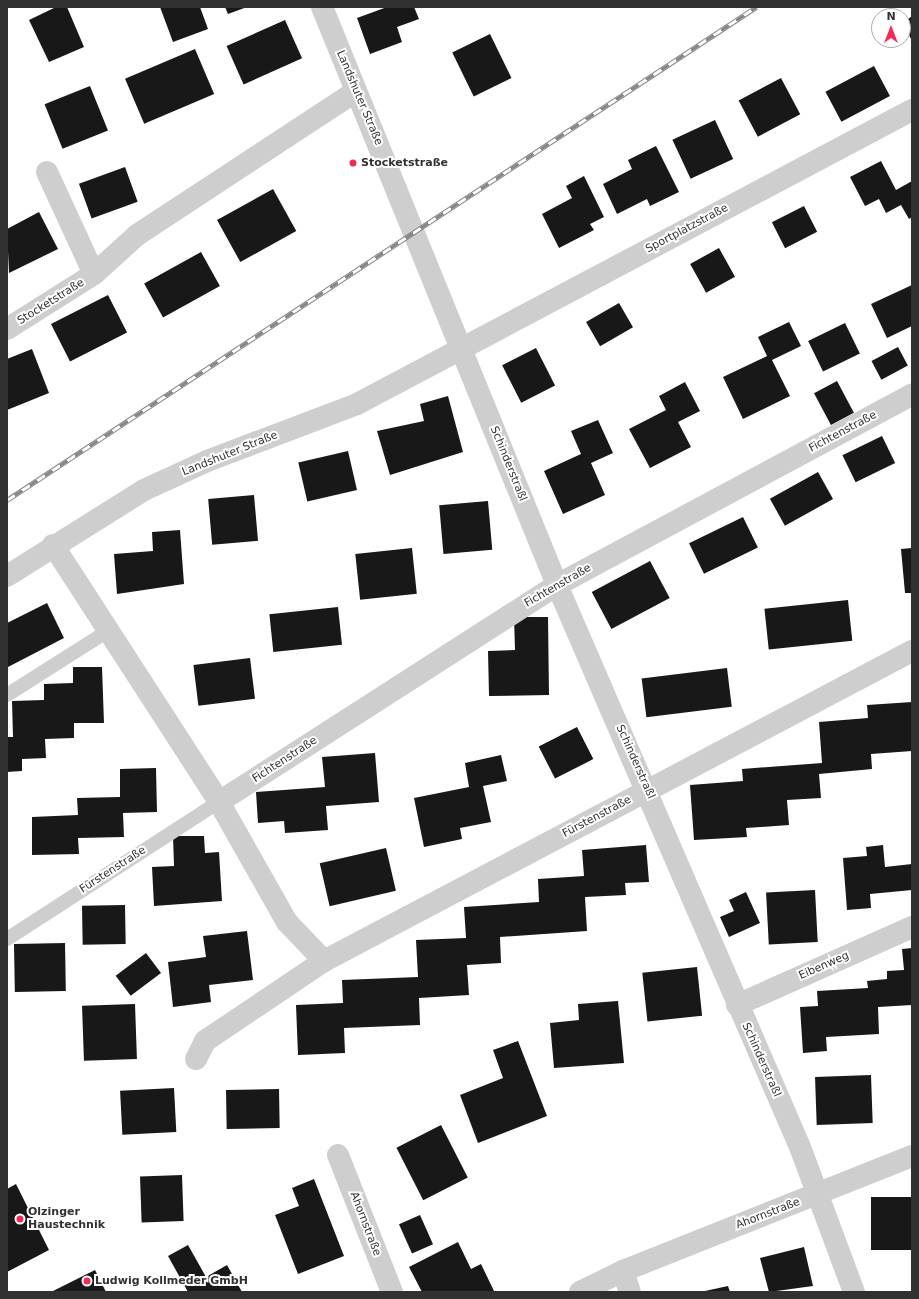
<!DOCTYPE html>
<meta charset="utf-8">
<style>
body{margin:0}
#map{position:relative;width:919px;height:1299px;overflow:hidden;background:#fff;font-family:"DejaVu Sans",sans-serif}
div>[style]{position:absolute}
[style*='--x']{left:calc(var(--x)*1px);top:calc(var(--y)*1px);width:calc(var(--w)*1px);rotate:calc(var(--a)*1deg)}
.building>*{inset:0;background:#181818;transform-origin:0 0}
.service>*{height:14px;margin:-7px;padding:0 7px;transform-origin:7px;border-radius:7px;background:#cecece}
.minor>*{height:22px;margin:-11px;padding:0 11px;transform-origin:11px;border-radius:11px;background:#cecece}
.rail>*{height:4.5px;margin-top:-2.25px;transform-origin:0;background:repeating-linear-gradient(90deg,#fff 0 9px,#868686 0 18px);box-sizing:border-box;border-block:1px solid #868686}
.dots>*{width:11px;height:11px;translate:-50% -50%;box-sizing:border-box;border:2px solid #fff;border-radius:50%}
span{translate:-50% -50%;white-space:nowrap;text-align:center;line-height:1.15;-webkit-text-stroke:4px #fff;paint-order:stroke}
.street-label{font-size:11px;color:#313131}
.poi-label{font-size:11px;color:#313131;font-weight:700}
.left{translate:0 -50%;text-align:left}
.frame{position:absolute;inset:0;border:8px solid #313131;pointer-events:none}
.north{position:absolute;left:871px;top:8px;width:40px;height:40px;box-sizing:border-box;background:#fff;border:1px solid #adadad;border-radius:50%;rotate:0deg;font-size:11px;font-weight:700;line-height:16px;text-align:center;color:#313131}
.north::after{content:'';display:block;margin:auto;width:14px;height:18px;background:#f12b55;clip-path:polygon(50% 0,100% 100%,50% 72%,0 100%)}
</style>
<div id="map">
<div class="building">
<i style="clip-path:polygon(56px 7px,67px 7px,84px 47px,49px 62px,29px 20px)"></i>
<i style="clip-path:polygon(160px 7px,200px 7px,208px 29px,173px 42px)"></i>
<i style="clip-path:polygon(225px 7px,247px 7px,228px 14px)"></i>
<i style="clip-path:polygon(387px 7px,414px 7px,419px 19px,397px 27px,402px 42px,370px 54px,357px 18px)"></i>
<i style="clip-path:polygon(912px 16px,912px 41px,903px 23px)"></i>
<i style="left:285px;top:20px;width:42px;height:64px;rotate:66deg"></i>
<i style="left:490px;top:34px;width:49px;height:42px;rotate:64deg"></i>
<i style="left:195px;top:49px;width:49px;height:76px;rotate:67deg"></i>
<i style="left:874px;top:66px;width:34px;height:55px;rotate:62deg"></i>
<i style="left:781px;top:78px;width:41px;height:48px;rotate:62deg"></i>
<i style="left:90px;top:86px;width:48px;height:49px;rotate:68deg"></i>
<i style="left:715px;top:120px;width:43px;height:47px;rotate:65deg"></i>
<i style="clip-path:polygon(656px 146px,679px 192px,650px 206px,647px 199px,617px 214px,603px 184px,632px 169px,628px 160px)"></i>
<i style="clip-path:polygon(881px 161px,896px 190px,912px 181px,912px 217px,909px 219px,901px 205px,886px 213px,879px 199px,865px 206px,850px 177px)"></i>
<i style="left:125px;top:167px;width:37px;height:49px;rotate:70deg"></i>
<i style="clip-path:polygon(584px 176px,604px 217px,590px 224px,594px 230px,559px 248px,542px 214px,572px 198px,566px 186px)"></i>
<i style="left:273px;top:189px;width:48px;height:64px;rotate:61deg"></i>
<i style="left:804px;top:206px;width:29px;height:36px;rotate:63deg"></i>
<i style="clip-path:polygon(39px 212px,58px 249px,9px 273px,7px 229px)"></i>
<i style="left:719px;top:248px;width:33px;height:33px;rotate:61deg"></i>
<i style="left:201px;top:252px;width:39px;height:65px;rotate:61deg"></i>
<i style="clip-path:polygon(912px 285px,912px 326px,887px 338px,871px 304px)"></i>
<i style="left:108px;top:295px;width:42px;height:64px;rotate:63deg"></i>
<i style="left:619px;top:303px;width:28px;height:38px;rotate:60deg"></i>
<i style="clip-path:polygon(789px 322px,801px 346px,772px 360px,790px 396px,743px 419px,723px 377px,767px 356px,758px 337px)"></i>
<i style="left:845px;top:323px;width:34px;height:41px;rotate:64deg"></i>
<i style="left:898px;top:347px;width:21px;height:30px;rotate:62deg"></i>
<i style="left:536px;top:348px;width:42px;height:38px;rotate:63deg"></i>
<i style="clip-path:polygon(32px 349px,49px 393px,7px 410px,7px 359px)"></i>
<i style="left:837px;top:381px;width:36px;height:26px;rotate:62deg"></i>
<i style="clip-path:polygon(685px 382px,700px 411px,678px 422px,691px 447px,650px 468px,629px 429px,666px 410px,659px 396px)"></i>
<i style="clip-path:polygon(448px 396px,463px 452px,390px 475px,377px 431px,424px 421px,420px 404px)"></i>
<i style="clip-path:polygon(598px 420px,613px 453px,591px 463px,605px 495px,563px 514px,544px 471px,581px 454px,571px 431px)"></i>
<i style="left:882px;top:436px;width:30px;height:44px;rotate:64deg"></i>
<i style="left:348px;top:451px;width:40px;height:51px;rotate:77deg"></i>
<i style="left:818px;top:472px;width:31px;height:55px;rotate:61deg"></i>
<i style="left:254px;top:495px;width:46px;height:46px;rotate:85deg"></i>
<i style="left:488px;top:501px;width:49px;height:49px;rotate:85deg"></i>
<i style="left:743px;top:517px;width:34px;height:60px;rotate:64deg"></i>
<i style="clip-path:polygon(180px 530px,184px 584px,117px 594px,114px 554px,153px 551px,152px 532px)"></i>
<i style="left:412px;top:548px;width:46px;height:57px;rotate:84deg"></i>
<i style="clip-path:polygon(912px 548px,912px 593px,905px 593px,901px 549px)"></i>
<i style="left:650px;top:561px;width:42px;height:66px;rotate:62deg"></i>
<i style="left:848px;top:600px;width:41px;height:84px;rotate:84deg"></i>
<i style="clip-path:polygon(47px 603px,64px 638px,8px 667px,7px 623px)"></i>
<i style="left:338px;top:607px;width:38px;height:69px;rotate:84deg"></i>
<i style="clip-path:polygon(514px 617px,548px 617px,549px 695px,489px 696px,488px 651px,515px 650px)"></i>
<i style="left:250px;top:658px;width:41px;height:57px;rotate:83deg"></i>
<i style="clip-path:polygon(73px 667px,102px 667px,104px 723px,74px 723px,74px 738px,45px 739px,46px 758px,22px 759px,22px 771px,7px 772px,7px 737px,13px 737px,12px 701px,44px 700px,44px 684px,73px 683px)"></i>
<i style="left:727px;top:668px;width:39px;height:86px;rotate:83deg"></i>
<i style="clip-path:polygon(912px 702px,912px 751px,871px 754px,872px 769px,819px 774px,821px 798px,787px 800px,789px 825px,746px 828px,747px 837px,694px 840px,690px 785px,743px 781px,742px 769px,822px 763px,819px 722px,868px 718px,867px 705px)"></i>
<i style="left:577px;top:727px;width:36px;height:43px;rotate:63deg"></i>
<i style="clip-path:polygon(375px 753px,379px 802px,326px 806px,328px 830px,285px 833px,284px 821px,258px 823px,256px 792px,325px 787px,322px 757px)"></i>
<i style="clip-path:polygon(501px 755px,507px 781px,483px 786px,491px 822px,460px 828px,462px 839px,424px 847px,414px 798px,469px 787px,465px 763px)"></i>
<i style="clip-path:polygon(156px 768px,157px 812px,123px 813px,124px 837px,78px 838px,79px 854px,32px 855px,32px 817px,78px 815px,77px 798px,120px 797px,120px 769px)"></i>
<i style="clip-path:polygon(173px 836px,204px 836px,205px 853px,219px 852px,222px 901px,154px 906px,152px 867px,174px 866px)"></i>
<i style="clip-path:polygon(646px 845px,649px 882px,625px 883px,626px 895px,585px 897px,587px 931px,500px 937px,501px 963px,467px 965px,469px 995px,419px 998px,420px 1025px,344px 1028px,345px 1053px,298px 1055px,296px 1005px,343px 1003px,342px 980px,418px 977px,416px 940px,466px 938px,464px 907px,539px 902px,538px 879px,584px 876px,582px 850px)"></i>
<i style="clip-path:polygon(883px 845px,885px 867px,912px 864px,912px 890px,870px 894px,871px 908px,847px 910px,843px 858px,867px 856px,866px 847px)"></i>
<i style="left:386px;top:848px;width:44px;height:68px;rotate:77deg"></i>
<i style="left:815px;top:890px;width:52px;height:49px;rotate:87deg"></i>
<i style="clip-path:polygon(746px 892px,760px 923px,729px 937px,720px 917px,734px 911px,729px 900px)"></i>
<i style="left:125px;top:905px;width:39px;height:43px;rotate:89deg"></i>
<i style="clip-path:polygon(247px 931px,253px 980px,209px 985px,211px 1002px,173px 1007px,168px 962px,206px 957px,203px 936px)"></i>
<i style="left:65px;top:943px;width:48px;height:51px;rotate:89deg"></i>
<i style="clip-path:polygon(912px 948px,912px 1005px,878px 1007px,879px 1034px,826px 1037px,827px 1051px,803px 1053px,800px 1007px,818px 1006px,817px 991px,868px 988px,867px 981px,887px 979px,887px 971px,904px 970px,902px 949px)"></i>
<i style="left:146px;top:953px;width:25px;height:38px;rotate:53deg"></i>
<i style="left:697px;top:967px;width:49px;height:55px;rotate:84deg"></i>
<i style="clip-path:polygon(618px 1001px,624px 1063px,554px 1068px,550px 1023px,579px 1020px,578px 1004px)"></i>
<i style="left:135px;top:1004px;width:55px;height:53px;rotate:88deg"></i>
<i style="clip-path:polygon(518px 1041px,547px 1116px,478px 1143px,460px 1095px,503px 1078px,493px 1050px)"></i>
<i style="left:871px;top:1075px;width:48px;height:56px;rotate:88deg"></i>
<i style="left:174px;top:1088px;width:44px;height:54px;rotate:87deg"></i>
<i style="left:279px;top:1089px;width:39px;height:53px;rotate:89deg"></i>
<i style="left:441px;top:1125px;width:59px;height:50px;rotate:63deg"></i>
<i style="left:182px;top:1175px;width:46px;height:42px;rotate:88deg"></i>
<i style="clip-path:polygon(314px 1179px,344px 1256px,298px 1274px,275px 1215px,299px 1206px,292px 1188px)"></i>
<i style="clip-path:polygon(16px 1184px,49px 1250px,7px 1272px,7px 1189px)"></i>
<i style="left:912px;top:1197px;width:53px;height:41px;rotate:90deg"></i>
<i style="left:420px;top:1215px;width:32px;height:23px;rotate:66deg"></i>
<i style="clip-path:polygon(458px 1242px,471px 1269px,481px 1264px,494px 1291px,422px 1292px,409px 1267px)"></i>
<i style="clip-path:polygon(188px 1245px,206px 1277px,227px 1265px,242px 1292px,188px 1292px,168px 1256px)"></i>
<i style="clip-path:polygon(804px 1247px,813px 1286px,769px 1292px,760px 1258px)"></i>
<i style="clip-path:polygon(95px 1270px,106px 1292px,51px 1292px)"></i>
<i style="clip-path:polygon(728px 1286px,730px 1292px,705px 1292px,705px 1291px)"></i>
</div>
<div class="service">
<i style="--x:7;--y:695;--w:120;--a:-32.4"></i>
<i style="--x:7;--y:939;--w:252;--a:-32.9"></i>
</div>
<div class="minor">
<i style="--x:322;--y:7;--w:624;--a:67.87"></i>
<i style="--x:557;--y:585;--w:612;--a:66.62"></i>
<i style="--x:800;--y:1147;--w:155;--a:69.6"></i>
<i style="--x:47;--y:172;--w:112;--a:65.3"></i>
<i style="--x:7;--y:329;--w:103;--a:-32.3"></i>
<i style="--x:94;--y:274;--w:58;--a:-42.2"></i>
<i style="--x:137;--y:235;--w:261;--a:-33.3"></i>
<i style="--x:53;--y:545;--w:306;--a:57.1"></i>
<i style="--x:219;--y:802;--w:138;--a:60.5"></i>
<i style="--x:287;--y:922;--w:54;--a:46.5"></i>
<i style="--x:7;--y:576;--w:162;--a:-32.1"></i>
<i style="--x:144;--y:490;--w:69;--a:-24.7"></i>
<i style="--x:207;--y:461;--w:160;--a:-20.8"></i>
<i style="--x:357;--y:404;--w:628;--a:-27.91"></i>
<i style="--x:219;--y:802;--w:402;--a:-32.7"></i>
<i style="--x:557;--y:585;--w:403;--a:-28.2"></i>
<i style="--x:737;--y:1005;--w:192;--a:-24"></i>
<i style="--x:196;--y:1059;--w:20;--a:-63"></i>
<i style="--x:205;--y:1041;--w:143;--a:-33.9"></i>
<i style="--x:324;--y:961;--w:665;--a:-27.8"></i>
<i style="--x:338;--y:1155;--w:147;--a:68.5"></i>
<i style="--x:623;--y:1271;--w:22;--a:72"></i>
<i style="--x:580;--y:1292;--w:48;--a:-26"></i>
<i style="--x:623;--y:1271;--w:311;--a:-21.7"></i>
</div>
<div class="rail">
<i style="--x:7;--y:500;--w:897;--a:-33.35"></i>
</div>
<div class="dots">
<i style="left:353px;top:163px;background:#f12b55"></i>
<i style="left:20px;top:1219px;background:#f12b55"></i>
<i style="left:87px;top:1281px;background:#f12b55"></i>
</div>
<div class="street-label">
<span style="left:359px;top:98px;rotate:67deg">Landshuter Straße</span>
<span style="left:687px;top:229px;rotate:-28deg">Sportplatzstraße</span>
<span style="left:51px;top:302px;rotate:-32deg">Stocketstraße</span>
<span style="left:843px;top:432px;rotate:-28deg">Fichtenstraße</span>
<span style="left:230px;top:454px;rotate:-22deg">Landshuter Straße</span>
<span style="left:508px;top:464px;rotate:68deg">Schinderstraßl</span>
<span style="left:558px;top:586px;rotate:-30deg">Fichtenstraße</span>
<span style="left:285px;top:760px;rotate:-33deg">Fichtenstraße</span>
<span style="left:635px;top:762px;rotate:66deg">Schinderstraßl</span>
<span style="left:597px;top:817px;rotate:-28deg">Fürstenstraße</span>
<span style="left:113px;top:870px;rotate:-33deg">Fürstenstraße</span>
<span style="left:824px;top:966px;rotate:-24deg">Eibenweg</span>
<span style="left:761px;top:1060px;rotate:66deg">Schinderstraßl</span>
<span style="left:768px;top:1214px;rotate:-21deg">Ahornstraße</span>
<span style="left:365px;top:1224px;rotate:69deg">Ahornstraße</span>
</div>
<div class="poi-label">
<span class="left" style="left:361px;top:163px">Stocketstraße</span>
<span class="left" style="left:28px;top:1219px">Olzinger<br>Haustechnik</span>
<span class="left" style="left:95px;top:1281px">Ludwig Kollmeder GmbH</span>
</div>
<div class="frame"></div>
<div class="north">N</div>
</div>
